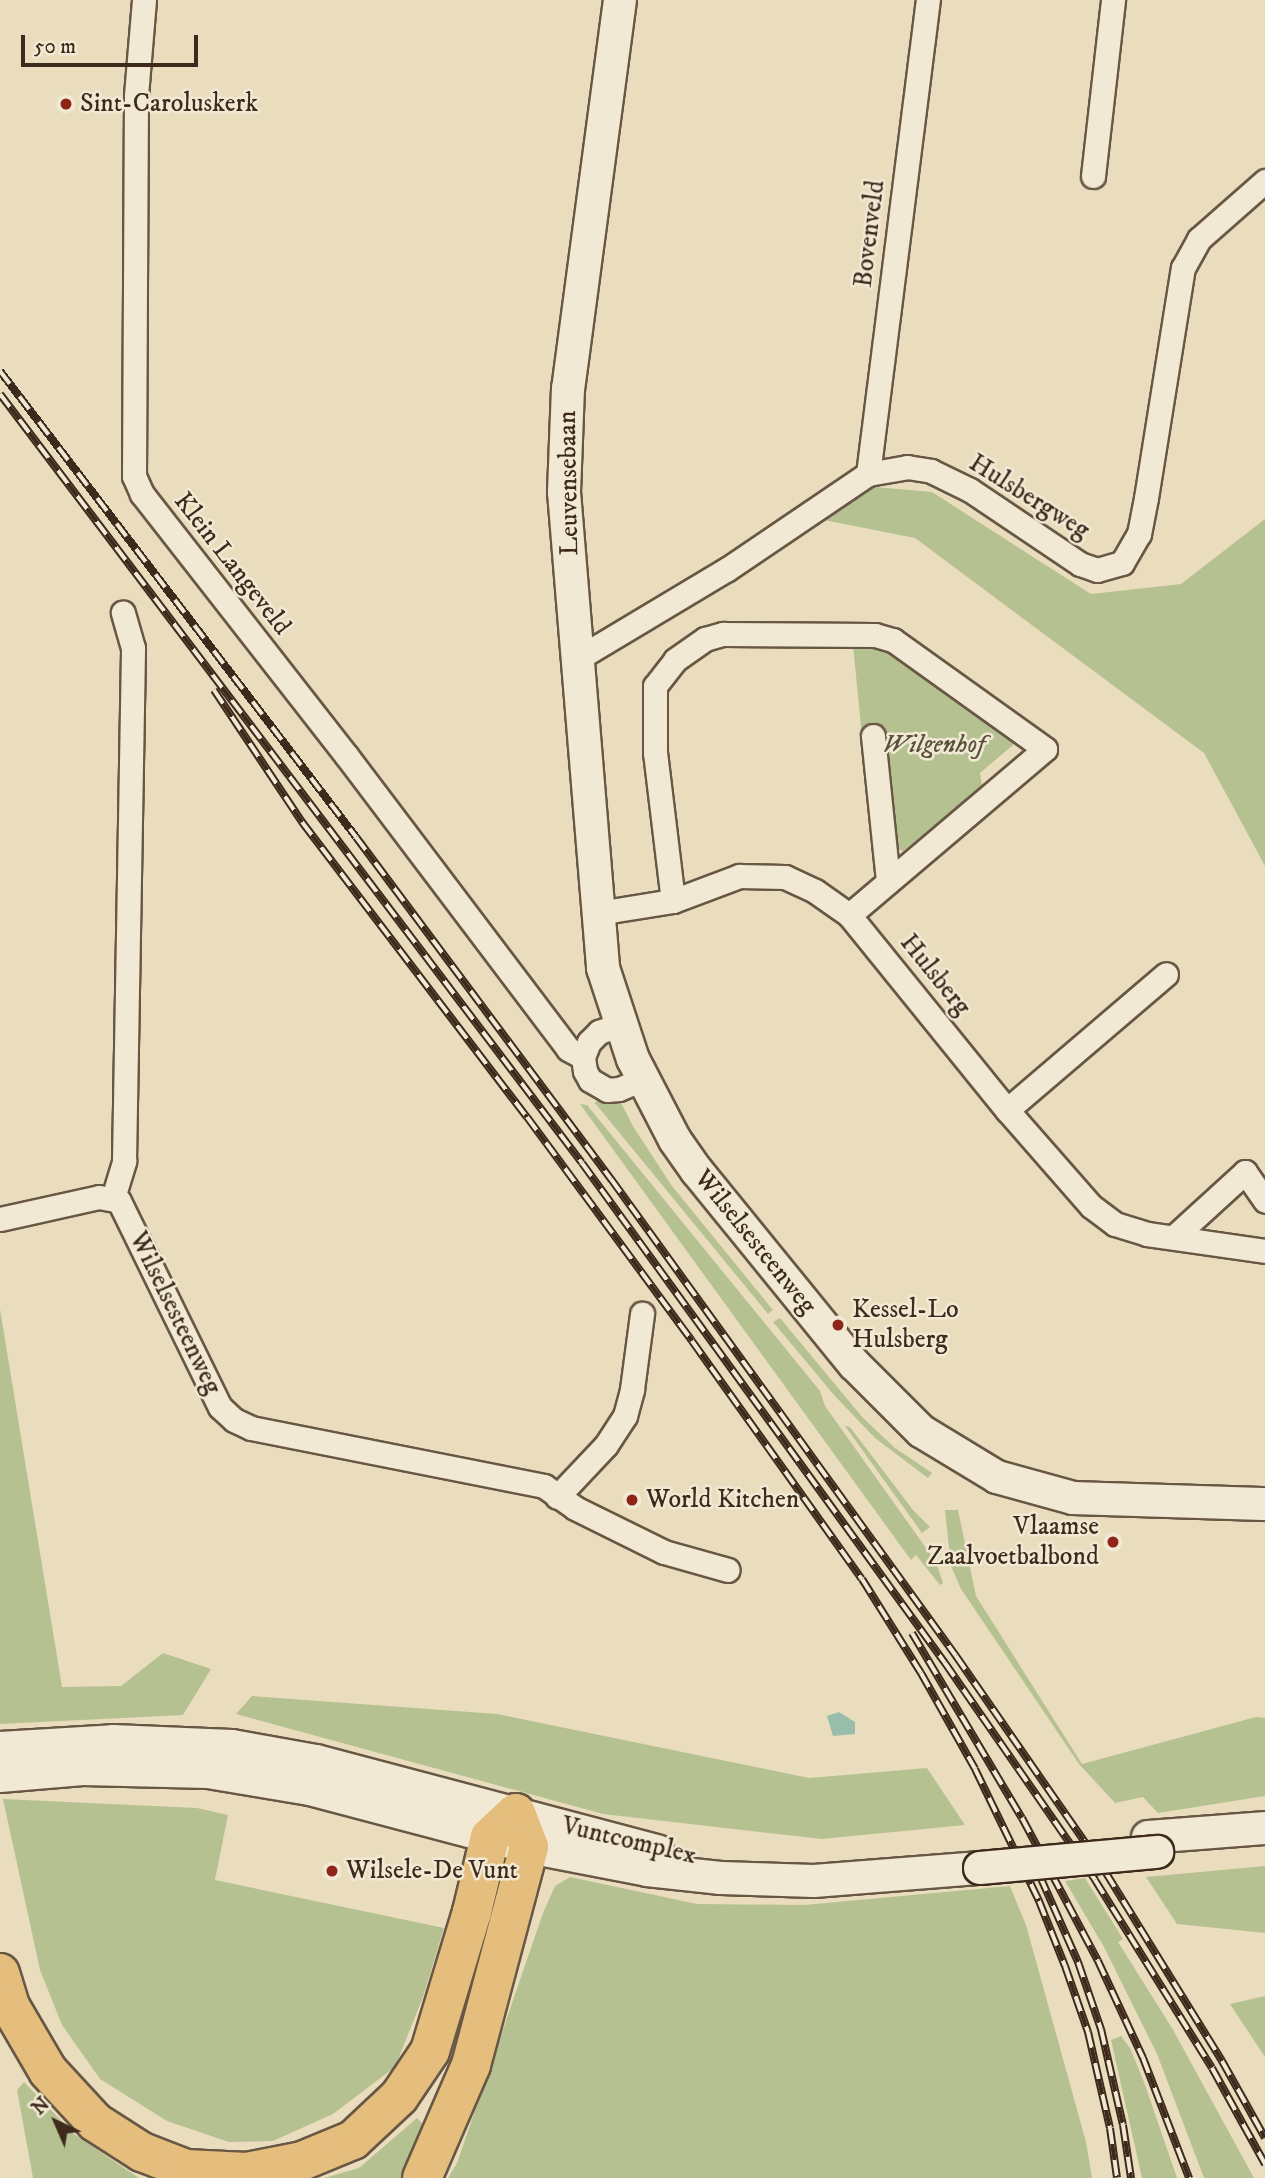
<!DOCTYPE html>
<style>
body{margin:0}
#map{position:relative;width:1265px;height:2178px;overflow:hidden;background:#eaddbd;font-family:"IM FELL DW Pica",serif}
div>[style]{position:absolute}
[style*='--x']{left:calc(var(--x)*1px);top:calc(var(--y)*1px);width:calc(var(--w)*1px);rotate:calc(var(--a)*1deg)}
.green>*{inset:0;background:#b6c192}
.water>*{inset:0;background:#99bdab}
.roads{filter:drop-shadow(2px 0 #685744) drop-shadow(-2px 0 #685744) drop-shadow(0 2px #685744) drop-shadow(0 -2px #685744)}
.street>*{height:23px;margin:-11.5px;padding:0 11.5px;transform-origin:11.5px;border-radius:11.5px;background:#f1e9d4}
.secondary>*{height:32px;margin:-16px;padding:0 16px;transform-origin:16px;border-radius:16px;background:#f1e9d4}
.highway>*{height:38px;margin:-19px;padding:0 19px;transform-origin:19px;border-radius:19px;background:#e5be7e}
.rail>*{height:8px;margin-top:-4px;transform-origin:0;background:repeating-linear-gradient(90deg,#f1e9d4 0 16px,#3d2a1c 0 32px);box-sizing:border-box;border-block:2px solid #3d2a1c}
.bridges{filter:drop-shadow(2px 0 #3d2a1c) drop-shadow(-2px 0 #3d2a1c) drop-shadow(0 2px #3d2a1c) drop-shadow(0 -2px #3d2a1c)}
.secondary-bridge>*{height:32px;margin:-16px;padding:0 16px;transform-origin:16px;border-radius:16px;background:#f1e9d4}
.dots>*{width:19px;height:19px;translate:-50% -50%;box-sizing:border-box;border:4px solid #f1e9d4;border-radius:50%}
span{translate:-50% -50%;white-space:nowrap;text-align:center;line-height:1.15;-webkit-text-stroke:5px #f1e9d4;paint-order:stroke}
.poi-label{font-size:26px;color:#3d2a1c}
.left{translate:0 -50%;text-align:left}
.right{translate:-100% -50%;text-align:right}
.street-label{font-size:26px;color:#3d2a1c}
.park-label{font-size:26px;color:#5b503a;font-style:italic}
.north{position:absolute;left:21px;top:2087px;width:70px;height:70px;-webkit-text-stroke:5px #f1e9d4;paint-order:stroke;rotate:316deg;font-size:19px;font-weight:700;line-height:28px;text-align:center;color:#3d2a1c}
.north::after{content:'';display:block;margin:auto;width:24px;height:32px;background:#3d2a1c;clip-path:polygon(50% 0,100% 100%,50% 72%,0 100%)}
.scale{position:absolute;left:21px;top:35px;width:177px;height:32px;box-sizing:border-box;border:4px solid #3d2a1c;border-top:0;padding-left:9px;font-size:21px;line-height:24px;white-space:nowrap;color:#3d2a1c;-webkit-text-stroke:5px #f1e9d4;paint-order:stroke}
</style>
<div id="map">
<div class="green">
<i style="clip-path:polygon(864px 486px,932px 492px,1091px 594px,1181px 584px,1265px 519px,1265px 866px,1204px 753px,915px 538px,824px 520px)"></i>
<i style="clip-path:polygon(852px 635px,875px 635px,1016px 739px,1013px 745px,980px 773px,982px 786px,978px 791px,903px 851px,894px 848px,862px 737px)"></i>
<i style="clip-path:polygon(598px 1099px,620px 1101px,634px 1128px,672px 1186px,773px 1310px,768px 1314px,595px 1103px)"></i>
<i style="clip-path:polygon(580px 1104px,587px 1105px,820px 1391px,825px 1406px,936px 1562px,943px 1583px,940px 1585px,916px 1555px,911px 1560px)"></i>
<i style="clip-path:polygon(0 1309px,62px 1687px,121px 1686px,163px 1653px,211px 1669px,183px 1715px,0 1724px)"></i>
<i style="clip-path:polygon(780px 1318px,863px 1418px,895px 1448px,932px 1473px,928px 1478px,875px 1438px,834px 1395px,773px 1322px)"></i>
<i style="clip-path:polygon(845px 1426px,850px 1427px,913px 1510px,930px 1527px,922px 1533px)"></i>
<i style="clip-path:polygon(945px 1510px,958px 1510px,976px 1596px,1082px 1764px,1256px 1717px,1265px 1718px,1265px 1796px,1158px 1813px,1143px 1797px,1115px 1803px,1079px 1764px,961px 1589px,951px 1566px)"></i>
<i style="clip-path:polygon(252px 1696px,497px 1714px,809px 1778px,927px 1768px,965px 1825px,822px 1839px,603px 1814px,236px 1714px)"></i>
<i style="clip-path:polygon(3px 1799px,197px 1808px,228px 1815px,215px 1880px,444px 1928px,423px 1997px,395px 2067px,333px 2114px,273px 2141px,229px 2142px,167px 2121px,100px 2079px,62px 2025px,40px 1970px)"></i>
<i style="clip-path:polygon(1265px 1866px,1265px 1933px,1177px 1924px,1146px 1877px)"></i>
<i style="clip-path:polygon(570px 1877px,697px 1904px,804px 1905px,1010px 1886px,1026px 1925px,1086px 2142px,1092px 2178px,448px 2178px,457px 2163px,543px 1913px,555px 1886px)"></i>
<i style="clip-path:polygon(1085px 1878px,1123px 1939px,1118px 1942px,1172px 2028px,1254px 2178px,1204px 2178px,1157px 2054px,1104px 1947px,1065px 1881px)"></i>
<i style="clip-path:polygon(1265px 1996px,1265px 2057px,1230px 2004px)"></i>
<i style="clip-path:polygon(1121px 2036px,1130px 2048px,1144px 2082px,1177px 2178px,1142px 2178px,1111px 2040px)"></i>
<i style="clip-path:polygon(24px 2082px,74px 2134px,139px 2178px,33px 2178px,17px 2090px)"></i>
<i style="clip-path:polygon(417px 2118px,424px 2125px,405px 2178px,324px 2178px,359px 2168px)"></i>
</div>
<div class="water">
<i style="clip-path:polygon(839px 1712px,855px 1722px,855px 1734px,833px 1736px,827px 1716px)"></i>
</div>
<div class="roads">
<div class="street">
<i style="--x:144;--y:0;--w:96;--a:94.8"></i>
<i style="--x:136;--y:96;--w:380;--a:90.3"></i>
<i style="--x:134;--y:476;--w:20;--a:66"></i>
<i style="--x:142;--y:494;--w:331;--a:52"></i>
<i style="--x:346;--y:755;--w:368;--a:52.9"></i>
<i style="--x:568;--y:1049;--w:17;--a:28"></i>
<i style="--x:1093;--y:176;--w:177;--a:-83.5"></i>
<i style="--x:868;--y:474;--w:478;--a:-82.8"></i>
<i style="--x:577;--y:659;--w:174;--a:-30.9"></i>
<i style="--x:726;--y:570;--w:171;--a:-34.1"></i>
<i style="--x:868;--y:474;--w:40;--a:-10"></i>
<i style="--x:907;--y:467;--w:24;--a:9"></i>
<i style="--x:931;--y:471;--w:43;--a:26"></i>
<i style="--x:970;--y:490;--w:133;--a:33.9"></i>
<i style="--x:1080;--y:564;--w:18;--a:19"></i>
<i style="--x:1097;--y:570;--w:26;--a:-16"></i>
<i style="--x:1122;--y:563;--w:34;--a:-60"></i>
<i style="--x:1139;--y:534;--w:37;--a:-79"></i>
<i style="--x:1146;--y:498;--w:233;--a:-80.9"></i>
<i style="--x:1183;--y:268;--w:33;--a:-61"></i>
<i style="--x:1199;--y:239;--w:88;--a:-41.3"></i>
<i style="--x:873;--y:736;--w:146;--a:84.1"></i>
<i style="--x:673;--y:901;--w:149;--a:-96.9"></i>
<i style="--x:655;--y:753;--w:67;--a:-90"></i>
<i style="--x:655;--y:686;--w:33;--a:-52"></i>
<i style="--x:675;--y:660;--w:37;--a:-35"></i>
<i style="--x:705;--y:639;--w:19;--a:-16"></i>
<i style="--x:723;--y:634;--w:152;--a:0.4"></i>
<i style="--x:875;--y:635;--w:19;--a:16"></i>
<i style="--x:893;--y:640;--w:187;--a:35.6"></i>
<i style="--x:1045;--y:749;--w:257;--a:139.7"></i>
<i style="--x:598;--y:913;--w:76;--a:-9.1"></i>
<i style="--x:673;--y:901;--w:71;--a:-20.7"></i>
<i style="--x:739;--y:876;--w:46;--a:1.2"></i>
<i style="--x:785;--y:877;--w:33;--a:25"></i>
<i style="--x:815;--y:891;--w:42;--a:35.2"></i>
<i style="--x:849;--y:915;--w:251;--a:51"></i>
<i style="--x:1007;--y:1110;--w:128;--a:48.8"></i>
<i style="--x:1091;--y:1206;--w:30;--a:37"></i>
<i style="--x:1115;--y:1224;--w:34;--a:17"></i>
<i style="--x:1147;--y:1234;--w:119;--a:8.2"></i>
<i style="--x:620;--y:1025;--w:22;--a:162"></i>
<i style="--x:599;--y:1032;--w:14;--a:135"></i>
<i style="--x:589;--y:1042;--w:16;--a:112"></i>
<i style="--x:583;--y:1057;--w:14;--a:82"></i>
<i style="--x:585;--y:1071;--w:10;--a:61"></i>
<i style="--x:590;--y:1080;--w:20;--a:30"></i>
<i style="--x:607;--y:1090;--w:12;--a:-5"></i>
<i style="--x:619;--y:1089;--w:25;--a:-23"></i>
<i style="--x:1007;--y:1110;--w:209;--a:-40.5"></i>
<i style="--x:113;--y:1198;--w:39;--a:-73"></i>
<i style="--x:124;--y:1161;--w:513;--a:-88.99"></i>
<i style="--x:133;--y:648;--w:37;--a:-106"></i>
<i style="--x:0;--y:1219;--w:101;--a:-12.5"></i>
<i style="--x:99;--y:1197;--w:20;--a:11"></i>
<i style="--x:119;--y:1201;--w:229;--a:63.9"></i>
<i style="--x:220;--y:1407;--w:19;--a:43"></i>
<i style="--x:234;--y:1420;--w:19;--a:25"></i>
<i style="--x:251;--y:1428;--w:299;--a:11.2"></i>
<i style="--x:544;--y:1486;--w:38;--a:35"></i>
<i style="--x:575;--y:1508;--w:99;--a:26.3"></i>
<i style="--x:664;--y:1552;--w:66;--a:15.7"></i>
<i style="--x:1175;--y:1236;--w:95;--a:-42.4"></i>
<i style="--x:1245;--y:1172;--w:35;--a:55"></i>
<i style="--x:557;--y:1497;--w:71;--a:-46.7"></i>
<i style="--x:606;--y:1445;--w:35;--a:-57"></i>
<i style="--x:625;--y:1416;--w:28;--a:-75"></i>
<i style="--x:632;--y:1389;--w:76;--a:-82.4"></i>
</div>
<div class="secondary">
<i style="--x:620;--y:0;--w:391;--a:97.6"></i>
<i style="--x:568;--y:388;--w:104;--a:92.2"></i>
<i style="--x:564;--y:492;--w:478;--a:85.3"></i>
<i style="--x:603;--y:968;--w:96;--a:71.8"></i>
<i style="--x:633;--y:1059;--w:91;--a:62.6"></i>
<i style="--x:675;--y:1140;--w:38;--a:55"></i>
<i style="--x:697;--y:1171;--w:249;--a:50.9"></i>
<i style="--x:854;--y:1364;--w:95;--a:45"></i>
<i style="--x:921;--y:1431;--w:89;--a:31.2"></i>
<i style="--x:997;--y:1477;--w:79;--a:15.4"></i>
<i style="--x:1073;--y:1498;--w:192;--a:1.8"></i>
<i style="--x:0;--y:1748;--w:113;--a:-3.5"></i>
<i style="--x:113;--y:1741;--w:119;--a:2.4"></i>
<i style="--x:232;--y:1746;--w:85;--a:10.1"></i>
<i style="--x:316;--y:1761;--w:353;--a:14.8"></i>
<i style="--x:0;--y:1776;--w:83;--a:-4.8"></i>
<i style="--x:83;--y:1769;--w:125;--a:1.4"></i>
<i style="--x:208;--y:1772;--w:103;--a:9.5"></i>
<i style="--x:310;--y:1789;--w:227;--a:14.8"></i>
<i style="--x:529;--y:1847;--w:120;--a:11"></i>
<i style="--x:647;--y:1870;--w:74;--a:6.2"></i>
<i style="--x:721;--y:1878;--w:93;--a:1.8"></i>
<i style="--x:814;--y:1881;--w:167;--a:-4.5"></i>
<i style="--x:1148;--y:1837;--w:117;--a:-4.4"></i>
</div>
<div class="highway">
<i style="--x:0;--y:1973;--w:34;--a:73"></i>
<i style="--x:10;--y:2006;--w:75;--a:59.7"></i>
<i style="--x:48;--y:2071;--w:69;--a:47.3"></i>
<i style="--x:95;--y:2122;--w:56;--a:32.6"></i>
<i style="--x:142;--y:2152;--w:47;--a:21.1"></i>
<i style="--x:186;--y:2169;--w:61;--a:2.8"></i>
<i style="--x:247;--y:2172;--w:56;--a:-11.3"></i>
<i style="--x:302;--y:2161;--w:55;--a:-22.4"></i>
<i style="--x:353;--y:2140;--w:63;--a:-43.1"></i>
<i style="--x:399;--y:2097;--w:55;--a:-56"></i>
<i style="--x:430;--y:2051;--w:145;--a:-73.2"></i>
<i style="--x:472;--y:1912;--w:77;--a:-76.5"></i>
<i style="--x:490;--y:1837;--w:35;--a:-43"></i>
<i style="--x:516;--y:1813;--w:36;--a:69"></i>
<i style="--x:529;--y:1847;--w:226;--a:104.9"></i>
<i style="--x:471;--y:2065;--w:123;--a:113.4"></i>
</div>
</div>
<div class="rail">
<i style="--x:0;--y:371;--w:586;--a:52.62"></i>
<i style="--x:356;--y:837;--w:427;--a:53.3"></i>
<i style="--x:611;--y:1179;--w:589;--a:54.12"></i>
<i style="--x:956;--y:1656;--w:264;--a:55.3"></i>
<i style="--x:1106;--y:1873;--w:221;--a:58.3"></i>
<i style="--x:1222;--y:2061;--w:88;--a:60.8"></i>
<i style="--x:0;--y:394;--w:964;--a:52.88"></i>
<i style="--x:582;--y:1163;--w:618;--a:54.02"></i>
<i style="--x:945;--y:1663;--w:264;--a:55.3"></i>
<i style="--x:1095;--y:1880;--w:221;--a:58.1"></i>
<i style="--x:1212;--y:2068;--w:110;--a:61.1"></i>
<i style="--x:214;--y:690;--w:159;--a:56.3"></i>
<i style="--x:302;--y:822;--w:371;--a:52.7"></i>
<i style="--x:527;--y:1117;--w:278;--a:53.6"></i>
<i style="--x:692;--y:1341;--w:292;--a:54.5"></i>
<i style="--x:862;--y:1579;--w:111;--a:57.9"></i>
<i style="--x:921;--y:1673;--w:110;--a:60.6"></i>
<i style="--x:975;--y:1769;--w:147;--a:64.1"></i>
<i style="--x:1039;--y:1901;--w:70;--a:68.2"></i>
<i style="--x:1065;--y:1966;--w:70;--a:70.8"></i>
<i style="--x:1088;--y:2032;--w:98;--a:77.1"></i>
<i style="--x:1110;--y:2128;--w:50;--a:82"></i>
<i style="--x:912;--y:1633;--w:215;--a:59.3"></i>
<i style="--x:1022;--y:1818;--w:162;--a:62"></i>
<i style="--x:1098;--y:1961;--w:107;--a:65.1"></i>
<i style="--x:1143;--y:2058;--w:129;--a:69"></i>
<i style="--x:1027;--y:1847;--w:126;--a:66.1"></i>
<i style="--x:1078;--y:1962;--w:71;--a:71.1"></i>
<i style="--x:1101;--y:2029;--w:98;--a:77.1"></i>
<i style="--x:1123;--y:2125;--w:54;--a:81.4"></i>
</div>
<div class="bridges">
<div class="secondary-bridge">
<i style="--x:980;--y:1868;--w:178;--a:-5.2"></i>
</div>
</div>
<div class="dots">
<i style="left:66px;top:104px;background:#8f2418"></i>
<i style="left:838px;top:1325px;background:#8f2418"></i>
<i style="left:632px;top:1500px;background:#8f2418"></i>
<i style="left:1113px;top:1542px;background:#8f2418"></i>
<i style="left:332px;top:1871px;background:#8f2418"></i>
</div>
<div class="poi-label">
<span class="left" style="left:80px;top:104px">Sint-Caroluskerk</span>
<span class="left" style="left:852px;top:1325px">Kessel-Lo<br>Hulsberg</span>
<span class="left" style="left:646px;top:1500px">World Kitchen</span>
<span class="right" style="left:1099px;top:1542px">Vlaamse<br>Zaalvoetbalbond</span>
<span class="left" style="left:346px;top:1871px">Wilsele-De Vunt</span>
</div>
<div class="street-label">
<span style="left:870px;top:234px;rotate:-83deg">Bovenveld</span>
<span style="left:569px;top:483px;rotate:-91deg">Leuvensebaan</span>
<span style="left:1029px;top:497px;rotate:32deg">Hulsbergweg</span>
<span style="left:232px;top:564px;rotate:52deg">Klein Langeveld</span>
<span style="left:935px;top:975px;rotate:51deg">Hulsberg</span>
<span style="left:755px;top:1242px;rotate:51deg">Wilselsesteenweg</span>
<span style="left:175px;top:1313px;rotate:64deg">Wilselsesteenweg</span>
<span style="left:629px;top:1841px;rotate:13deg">Vuntcomplex</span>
</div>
<div class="park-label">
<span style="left:934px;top:745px">Wilgenhof</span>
</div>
<div class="north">N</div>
<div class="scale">50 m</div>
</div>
